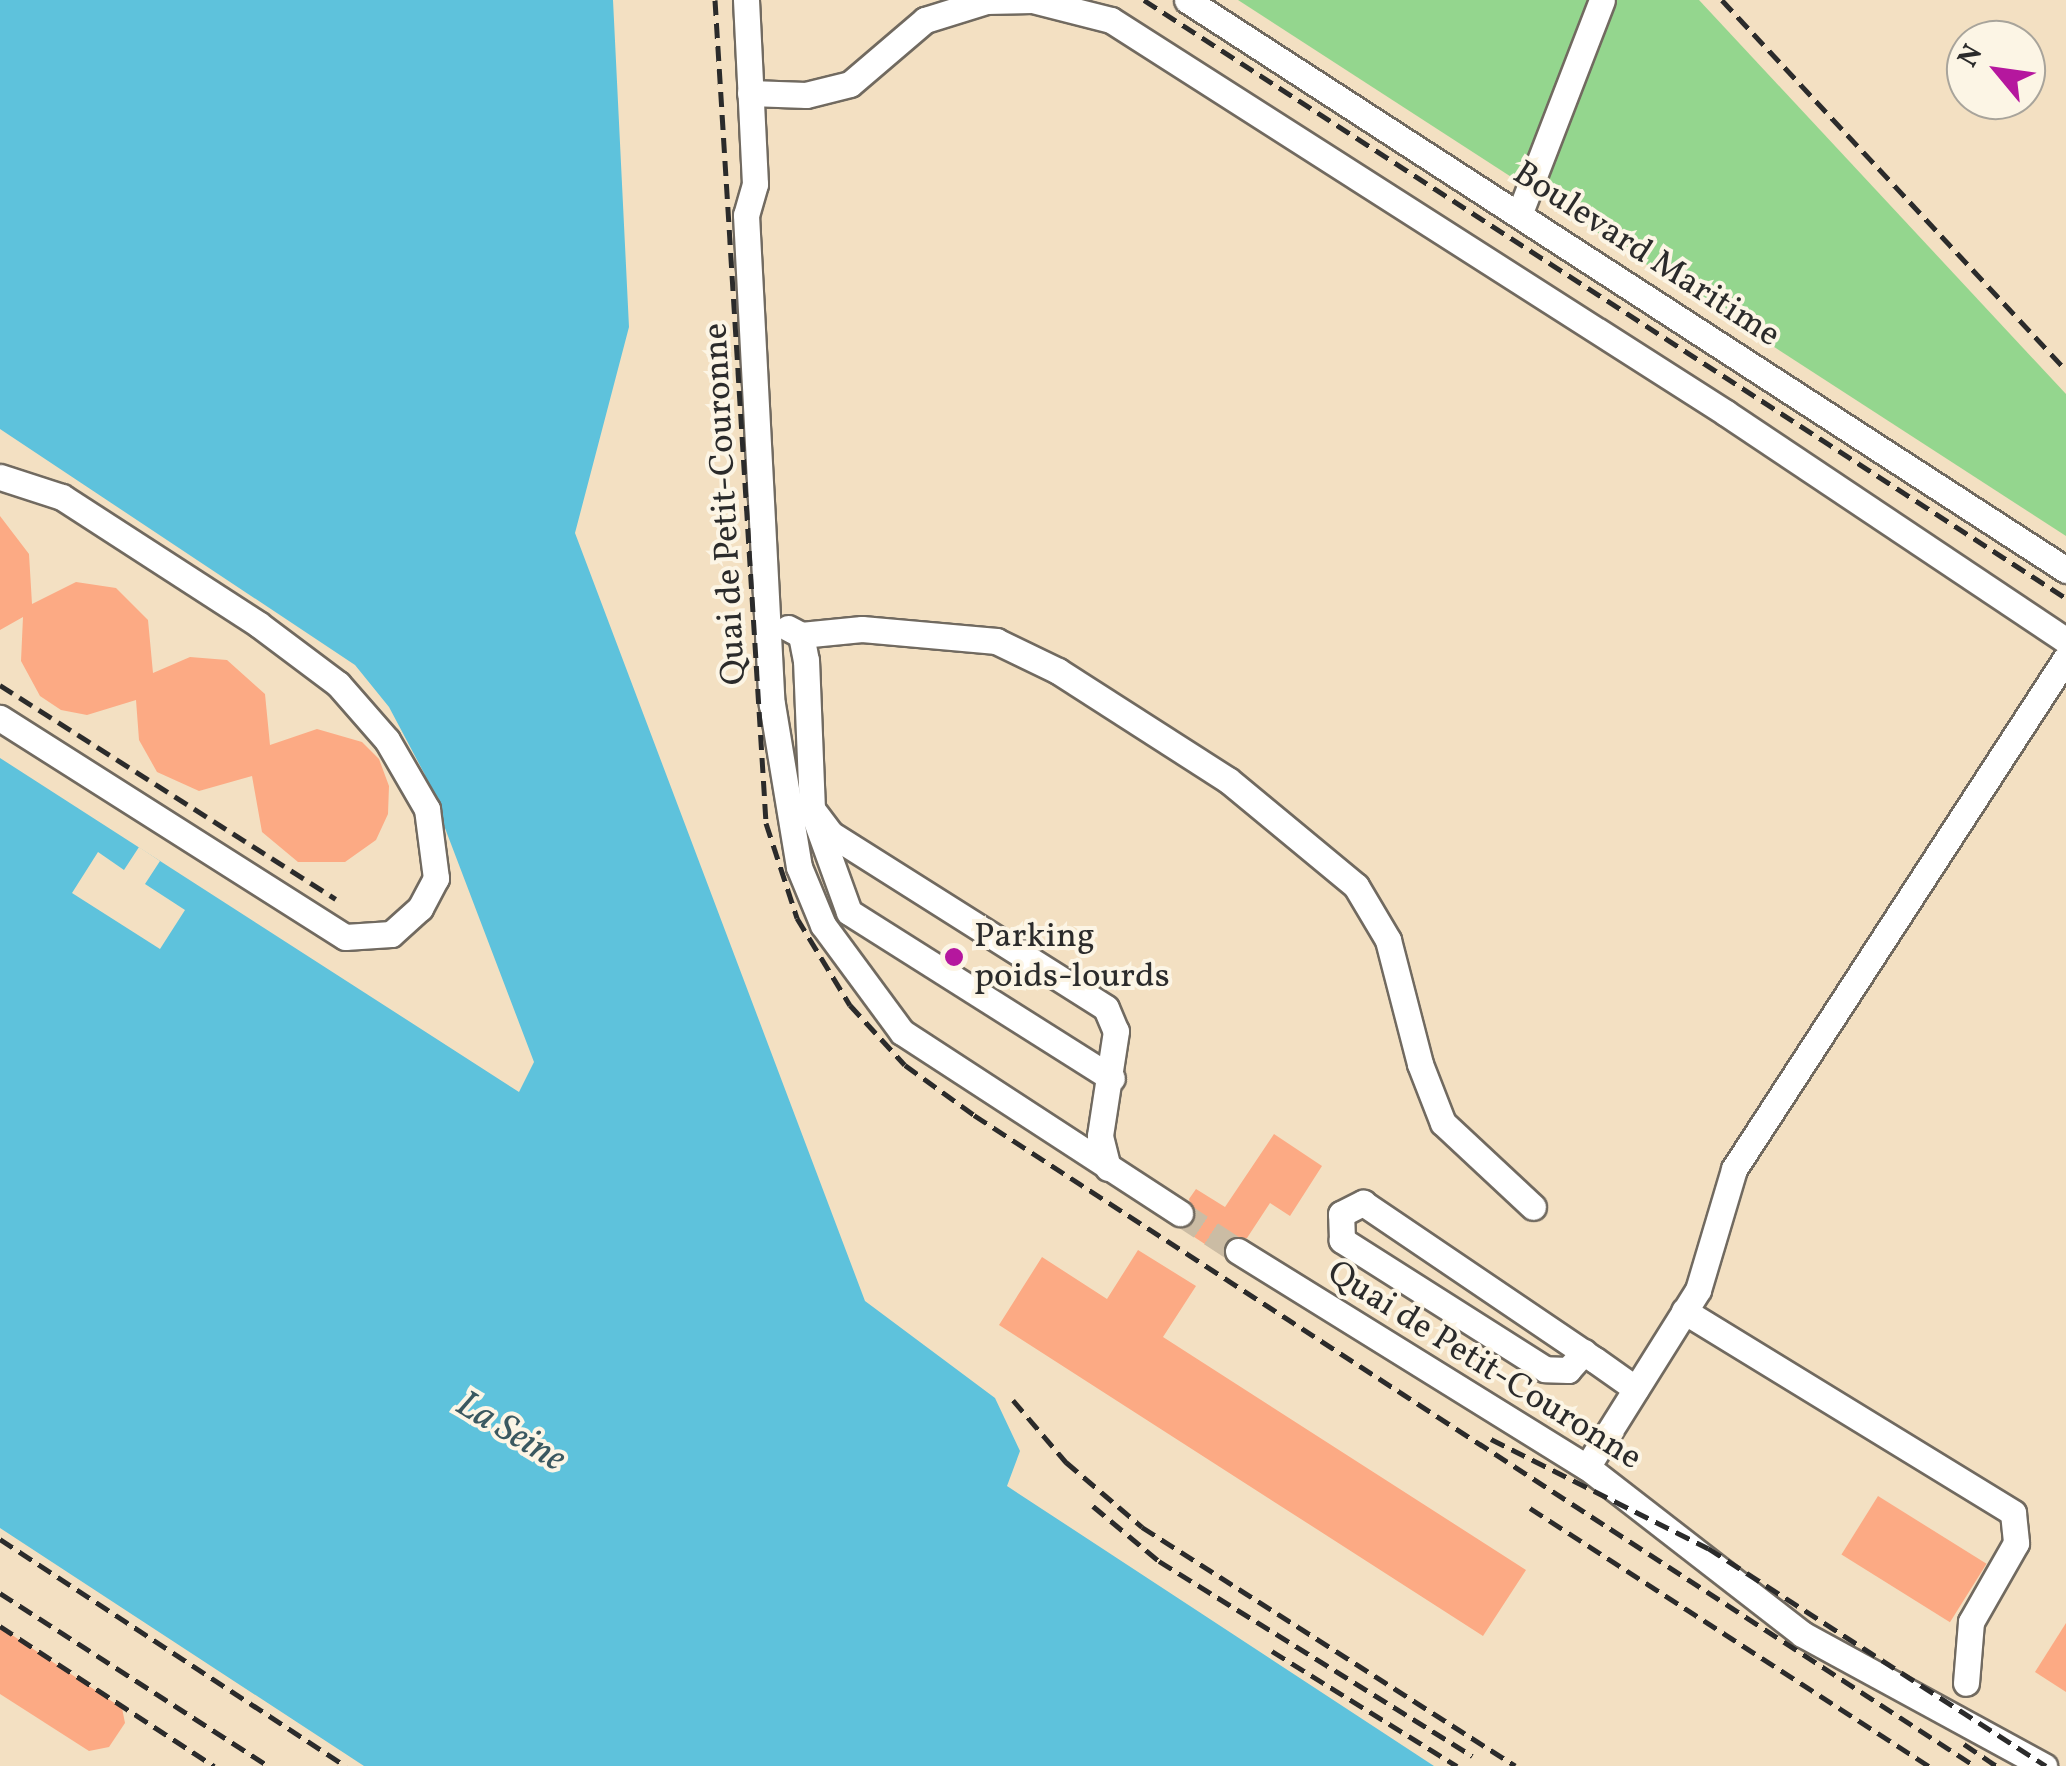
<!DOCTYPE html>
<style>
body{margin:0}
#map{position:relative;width:2066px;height:1766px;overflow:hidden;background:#f3e0c2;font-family:Vollkorn,serif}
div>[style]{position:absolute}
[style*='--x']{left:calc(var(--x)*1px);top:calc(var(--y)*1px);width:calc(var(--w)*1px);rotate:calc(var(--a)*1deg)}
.green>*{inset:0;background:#94d68e}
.water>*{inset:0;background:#5ec2dc}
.pier>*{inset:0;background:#f3e0c2}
.building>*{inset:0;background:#fcaa84;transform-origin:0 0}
.minor-tunnel>*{height:25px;margin-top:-12.5px;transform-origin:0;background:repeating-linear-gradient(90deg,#cbbca4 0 25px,transparent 0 37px)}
.roads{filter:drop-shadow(2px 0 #716a60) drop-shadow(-2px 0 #716a60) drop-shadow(0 2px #716a60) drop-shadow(0 -2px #716a60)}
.minor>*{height:25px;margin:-12.5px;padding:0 12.5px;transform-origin:12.5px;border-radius:12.5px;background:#fff}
.rail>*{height:5px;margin-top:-2.5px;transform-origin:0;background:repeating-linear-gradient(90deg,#2b2b2b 0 15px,transparent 0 23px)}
.dots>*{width:28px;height:28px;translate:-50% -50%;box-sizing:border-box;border:5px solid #fcf5e5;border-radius:50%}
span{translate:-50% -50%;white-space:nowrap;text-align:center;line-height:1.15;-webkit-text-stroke:8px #fcf5e5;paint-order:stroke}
.street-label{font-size:35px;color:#2b2b2b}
.poi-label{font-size:35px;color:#2b2b2b}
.left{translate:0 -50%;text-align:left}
.water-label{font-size:38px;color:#3a5860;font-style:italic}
.north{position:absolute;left:1946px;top:20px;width:100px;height:100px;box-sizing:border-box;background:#fcf5e5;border:2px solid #a8a49b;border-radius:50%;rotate:299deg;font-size:28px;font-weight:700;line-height:40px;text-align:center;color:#2b2b2b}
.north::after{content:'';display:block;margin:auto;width:35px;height:45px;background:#b5179e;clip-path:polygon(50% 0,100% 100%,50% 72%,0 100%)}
</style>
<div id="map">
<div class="green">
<i style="clip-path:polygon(1238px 0,1699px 0,2066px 394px,2066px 536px)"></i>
</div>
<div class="water">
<i style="clip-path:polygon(0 0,613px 0,629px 327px,575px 533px,865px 1301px,995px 1398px,1020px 1451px,1007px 1486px,1434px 1766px,364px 1766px,0 1528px,0 758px,519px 1092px,534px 1062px,424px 773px,389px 707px,355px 665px,0 429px)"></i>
</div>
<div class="pier">
<i style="clip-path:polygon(139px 847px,160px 861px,145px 884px,185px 910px,160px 949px,72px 893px,98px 852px,124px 870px)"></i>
</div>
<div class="building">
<i style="clip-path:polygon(0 516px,29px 554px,32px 604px,76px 582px,116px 588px,148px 620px,153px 673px,190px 657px,227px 660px,265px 694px,270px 745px,317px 729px,362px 742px,379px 759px,389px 786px,388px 814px,376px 840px,345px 862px,298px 862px,262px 832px,252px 776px,199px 791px,157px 772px,139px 740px,136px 700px,87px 715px,61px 710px,40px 696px,21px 661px,23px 617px,0 630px)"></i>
<i style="clip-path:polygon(1274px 1134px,1322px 1166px,1290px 1216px,1270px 1203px,1247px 1238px,1225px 1242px,1223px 1256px,1182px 1229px,1194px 1221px,1189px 1199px,1196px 1189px,1225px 1207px)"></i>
<i style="clip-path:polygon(1138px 1250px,1196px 1286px,1163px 1337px,1526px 1570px,1483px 1636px,999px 1325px,1042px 1257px,1107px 1299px)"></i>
<i style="left:1878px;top:1496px;width:128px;height:69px;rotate:32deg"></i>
<i style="clip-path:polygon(2066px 1623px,2066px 1692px,2035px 1672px)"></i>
<i style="clip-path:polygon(0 1627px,122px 1708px,125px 1723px,109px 1747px,89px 1751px,0 1694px)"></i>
</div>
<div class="minor-tunnel">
<i style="--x:1180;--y:1213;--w:69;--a:33.2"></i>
</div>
<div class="roads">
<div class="minor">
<i style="--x:746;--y:0;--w:184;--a:87.2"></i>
<i style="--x:755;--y:184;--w:32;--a:106"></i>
<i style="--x:746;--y:215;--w:490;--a:87"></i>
<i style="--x:772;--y:704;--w:165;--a:80.6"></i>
<i style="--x:799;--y:867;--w:63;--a:67.5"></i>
<i style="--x:823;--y:925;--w:133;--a:53.6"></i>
<i style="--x:902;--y:1032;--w:332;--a:33.1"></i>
<i style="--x:1187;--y:0;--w:1048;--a:32.96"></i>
<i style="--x:750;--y:93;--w:56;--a:2"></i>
<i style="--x:806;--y:95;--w:45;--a:-14"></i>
<i style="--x:850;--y:84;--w:99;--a:-40.5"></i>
<i style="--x:925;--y:20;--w:64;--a:-17.3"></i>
<i style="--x:986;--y:1;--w:46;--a:-1.2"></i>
<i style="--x:1032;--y:0;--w:81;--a:14.2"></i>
<i style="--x:1111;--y:20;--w:730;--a:32.58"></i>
<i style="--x:1726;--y:413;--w:409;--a:33.8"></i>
<i style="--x:1519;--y:215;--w:230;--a:-68.9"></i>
<i style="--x:0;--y:477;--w:65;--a:17.9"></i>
<i style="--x:62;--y:497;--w:234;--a:32.9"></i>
<i style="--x:258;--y:624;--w:100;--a:36.9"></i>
<i style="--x:338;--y:684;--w:74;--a:48.8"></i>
<i style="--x:387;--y:740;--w:80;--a:59.9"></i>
<i style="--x:427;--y:809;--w:70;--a:82.6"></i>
<i style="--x:436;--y:878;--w:34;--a:118"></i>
<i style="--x:420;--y:908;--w:39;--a:138"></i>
<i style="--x:391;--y:934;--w:46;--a:176.3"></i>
<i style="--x:345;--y:937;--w:409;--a:-147.6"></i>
<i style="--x:788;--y:628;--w:15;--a:28"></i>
<i style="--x:801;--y:635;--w:25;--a:79"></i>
<i style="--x:806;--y:660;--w:149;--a:87.7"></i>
<i style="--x:812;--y:809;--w:31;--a:53"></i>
<i style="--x:831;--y:834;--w:325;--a:32.3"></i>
<i style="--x:1106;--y:1008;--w:25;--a:67"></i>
<i style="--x:1116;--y:1031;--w:106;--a:98.7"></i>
<i style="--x:1100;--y:1136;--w:33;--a:76"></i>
<i style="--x:801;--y:635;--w:61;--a:-5.6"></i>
<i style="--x:862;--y:629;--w:135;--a:5.1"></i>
<i style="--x:996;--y:641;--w:69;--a:25.8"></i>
<i style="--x:1058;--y:671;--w:202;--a:32.7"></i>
<i style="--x:1228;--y:780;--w:166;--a:39.6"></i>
<i style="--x:1356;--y:886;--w:63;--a:59.3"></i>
<i style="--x:1388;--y:940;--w:128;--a:75.5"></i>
<i style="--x:1420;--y:1064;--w:63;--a:68.7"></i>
<i style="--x:1443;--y:1123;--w:123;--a:43"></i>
<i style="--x:815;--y:818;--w:100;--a:70.1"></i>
<i style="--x:849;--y:912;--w:311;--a:32.3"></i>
<i style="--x:1238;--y:1251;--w:410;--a:31.8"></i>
<i style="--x:1587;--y:1467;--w:272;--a:37.8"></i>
<i style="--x:1802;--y:1634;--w:276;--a:28.6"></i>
<i style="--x:1684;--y:1311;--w:386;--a:31.5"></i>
<i style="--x:2013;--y:1513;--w:30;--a:84"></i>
<i style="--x:2016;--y:1543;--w:91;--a:119.7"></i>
<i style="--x:1971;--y:1622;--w:61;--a:94.7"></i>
<i style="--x:1584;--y:1352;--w:24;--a:132"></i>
<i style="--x:1568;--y:1370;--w:23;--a:-178"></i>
<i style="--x:1545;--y:1369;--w:241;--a:-147.6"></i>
<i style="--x:1342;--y:1240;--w:26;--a:-92"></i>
<i style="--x:1341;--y:1214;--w:25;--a:-27"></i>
<i style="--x:1363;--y:1203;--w:280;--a:34.1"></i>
<i style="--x:1595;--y:1360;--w:50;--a:35.3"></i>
<i style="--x:1587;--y:1467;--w:209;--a:-57.9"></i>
<i style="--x:1698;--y:1290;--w:126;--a:-73.4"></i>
<i style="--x:1734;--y:1169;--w:609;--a:-56.99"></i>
</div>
</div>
<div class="rail">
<i style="--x:715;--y:0;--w:825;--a:86.45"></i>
<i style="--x:766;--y:823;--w:100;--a:71.9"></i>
<i style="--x:797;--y:918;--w:102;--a:58.7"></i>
<i style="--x:850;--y:1005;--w:81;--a:47.5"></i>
<i style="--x:905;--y:1065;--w:85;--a:35.9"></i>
<i style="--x:974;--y:1115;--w:1194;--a:33.04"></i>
<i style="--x:1144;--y:0;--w:1099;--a:32.97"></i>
<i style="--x:1722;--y:0;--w:505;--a:47.09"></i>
<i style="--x:0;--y:685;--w:398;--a:32.5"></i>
<i style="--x:1013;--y:1400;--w:82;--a:49.5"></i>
<i style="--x:1066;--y:1462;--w:100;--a:40.5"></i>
<i style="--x:1142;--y:1527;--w:443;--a:32.6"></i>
<i style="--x:1491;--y:1439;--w:243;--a:26.7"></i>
<i style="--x:1708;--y:1548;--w:402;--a:32.8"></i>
<i style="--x:1093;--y:1506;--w:86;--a:39.8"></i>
<i style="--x:1159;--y:1561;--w:369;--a:31.9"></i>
<i style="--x:1530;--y:1508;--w:475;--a:32.9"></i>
<i style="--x:0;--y:1539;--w:414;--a:33.3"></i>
<i style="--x:0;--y:1593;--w:319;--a:32.8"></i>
<i style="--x:0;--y:1626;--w:256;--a:33.2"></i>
<i style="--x:1272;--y:1651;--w:218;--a:31.9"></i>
<i style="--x:1964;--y:1744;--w:40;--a:34"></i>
</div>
<div class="dots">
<i style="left:954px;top:957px;background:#b5179e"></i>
</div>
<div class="street-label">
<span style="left:1646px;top:255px;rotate:33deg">Boulevard Maritime</span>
<span style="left:726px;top:504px;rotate:-93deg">Quai de Petit-Couronne</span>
<span style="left:1484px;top:1366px;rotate:32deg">Quai de Petit-Couronne</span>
</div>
<div class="poi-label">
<span class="left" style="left:974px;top:957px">Parking<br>poids-lourds</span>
</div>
<div class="water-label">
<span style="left:510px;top:1433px;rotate:31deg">La Seine</span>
</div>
<div class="north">N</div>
</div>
